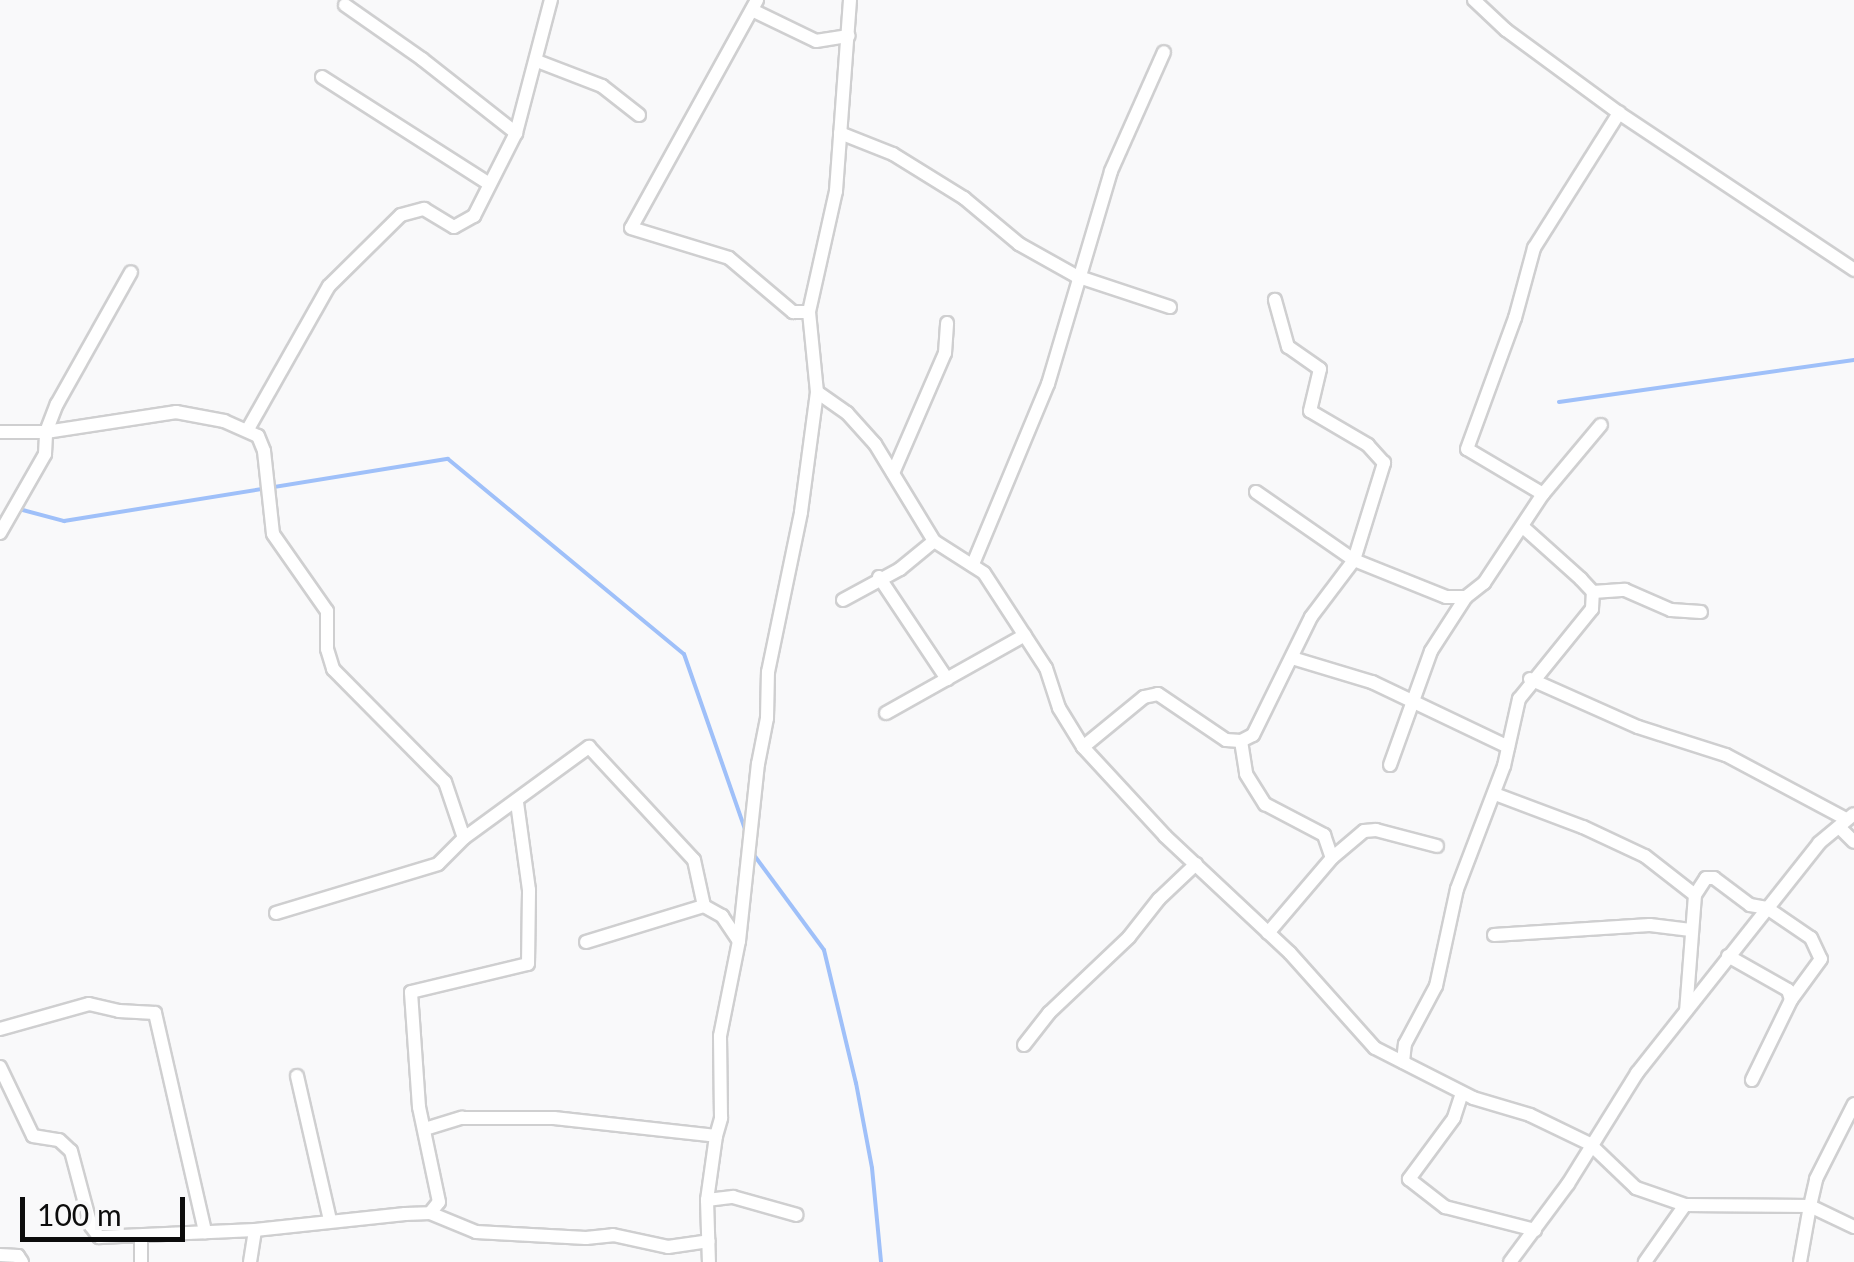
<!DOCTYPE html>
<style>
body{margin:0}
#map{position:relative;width:1854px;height:1262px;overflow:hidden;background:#f9f9fa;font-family:Lato,sans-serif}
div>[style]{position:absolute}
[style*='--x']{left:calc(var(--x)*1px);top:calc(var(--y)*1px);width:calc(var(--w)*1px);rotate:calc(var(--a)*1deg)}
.stream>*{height:4px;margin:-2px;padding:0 2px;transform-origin:2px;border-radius:2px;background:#9fc0f9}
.roads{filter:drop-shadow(2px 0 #cfcfd0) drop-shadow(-2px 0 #cfcfd0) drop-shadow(0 2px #cfcfd0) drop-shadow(0 -2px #cfcfd0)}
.minor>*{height:12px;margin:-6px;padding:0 6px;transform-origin:6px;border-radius:6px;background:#fff}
span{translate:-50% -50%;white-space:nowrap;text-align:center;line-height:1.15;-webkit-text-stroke:9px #f9f9fa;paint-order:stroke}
.scale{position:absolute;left:20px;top:1197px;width:165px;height:45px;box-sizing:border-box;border:5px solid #0c0c0c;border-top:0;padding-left:12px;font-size:30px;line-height:35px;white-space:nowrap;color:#0c0c0c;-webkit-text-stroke:8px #f9f9fa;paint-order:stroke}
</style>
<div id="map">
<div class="stream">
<i style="--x:1559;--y:402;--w:298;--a:-8.1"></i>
<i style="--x:19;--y:509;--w:47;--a:14.9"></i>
<i style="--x:64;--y:521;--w:389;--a:-9.2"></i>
<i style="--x:448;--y:459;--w:306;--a:39.6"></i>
<i style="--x:684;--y:654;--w:188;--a:70.8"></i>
<i style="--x:754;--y:855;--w:118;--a:53.6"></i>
<i style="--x:824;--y:950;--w:137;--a:76.5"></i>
<i style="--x:856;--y:1083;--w:86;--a:79.3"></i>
<i style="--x:872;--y:1168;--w:94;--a:84.5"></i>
</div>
<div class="roads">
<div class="minor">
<i style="--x:757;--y:0;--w:260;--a:118.9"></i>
<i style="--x:631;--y:228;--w:102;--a:17"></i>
<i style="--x:729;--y:258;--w:84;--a:40.2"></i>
<i style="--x:793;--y:312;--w:16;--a:0"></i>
<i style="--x:850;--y:0;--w:192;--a:94.2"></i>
<i style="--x:836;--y:191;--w:124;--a:102.6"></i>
<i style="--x:809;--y:312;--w:80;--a:84.3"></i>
<i style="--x:817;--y:392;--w:37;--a:35"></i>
<i style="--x:847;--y:413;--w:42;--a:47.9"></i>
<i style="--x:875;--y:444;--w:114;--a:58.7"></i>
<i style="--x:934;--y:541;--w:59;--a:32.6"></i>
<i style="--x:984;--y:573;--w:113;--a:56.9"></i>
<i style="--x:1046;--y:668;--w:42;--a:72"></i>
<i style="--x:1059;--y:708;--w:46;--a:58.4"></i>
<i style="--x:1083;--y:747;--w:121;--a:47.3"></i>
<i style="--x:1165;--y:836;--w:171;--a:43.1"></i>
<i style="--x:1290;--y:953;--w:127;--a:48.2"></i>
<i style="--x:1375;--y:1048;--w:110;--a:27"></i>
<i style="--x:1473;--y:1098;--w:59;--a:16.6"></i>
<i style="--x:1530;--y:1115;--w:67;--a:25.8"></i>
<i style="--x:1590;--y:1144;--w:64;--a:43.7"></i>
<i style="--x:1636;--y:1188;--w:52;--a:19.1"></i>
<i style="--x:1685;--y:1205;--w:70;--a:125.1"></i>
<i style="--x:1474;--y:0;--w:44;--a:43.2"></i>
<i style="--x:1506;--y:30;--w:140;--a:36.3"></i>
<i style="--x:1619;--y:113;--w:283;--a:33.7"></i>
<i style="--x:345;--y:5;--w:94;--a:35"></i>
<i style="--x:422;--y:59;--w:120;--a:38.2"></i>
<i style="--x:752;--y:10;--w:71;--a:25.8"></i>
<i style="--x:816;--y:41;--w:33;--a:-9"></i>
<i style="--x:537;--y:61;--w:70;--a:21"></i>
<i style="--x:602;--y:86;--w:47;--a:38.1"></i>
<i style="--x:322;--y:77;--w:198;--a:32.6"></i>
<i style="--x:840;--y:133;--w:57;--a:21.6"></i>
<i style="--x:893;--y:154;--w:84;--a:31.8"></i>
<i style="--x:964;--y:198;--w:72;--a:39.9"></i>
<i style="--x:1019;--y:244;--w:65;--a:29.3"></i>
<i style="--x:1076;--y:276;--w:99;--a:18.3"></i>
<i style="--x:248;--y:429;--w:164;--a:-60.5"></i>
<i style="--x:329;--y:286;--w:101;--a:-44.6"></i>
<i style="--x:401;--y:215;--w:24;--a:-15"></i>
<i style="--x:424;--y:209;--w:35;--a:31"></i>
<i style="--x:454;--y:227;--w:23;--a:-29"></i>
<i style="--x:474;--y:216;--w:93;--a:-63.2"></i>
<i style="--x:516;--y:133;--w:138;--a:-75.3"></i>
<i style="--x:0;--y:432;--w:46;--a:0"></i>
<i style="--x:46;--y:432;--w:132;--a:-8.7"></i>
<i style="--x:176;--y:412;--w:49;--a:10.6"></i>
<i style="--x:224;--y:421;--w:37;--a:24"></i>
<i style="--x:258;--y:436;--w:16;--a:68"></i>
<i style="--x:264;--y:451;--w:83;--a:83.8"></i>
<i style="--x:273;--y:534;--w:94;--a:55"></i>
<i style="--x:327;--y:611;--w:38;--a:90"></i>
<i style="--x:327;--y:649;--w:21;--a:73"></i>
<i style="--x:333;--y:669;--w:159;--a:45.3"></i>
<i style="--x:445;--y:782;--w:59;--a:71.3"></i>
<i style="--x:893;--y:473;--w:131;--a:-66.6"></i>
<i style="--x:945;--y:353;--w:30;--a:-86"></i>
<i style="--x:1256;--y:492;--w:119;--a:34.8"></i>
<i style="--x:1354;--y:560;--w:102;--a:-72.8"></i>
<i style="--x:1384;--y:463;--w:24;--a:-132"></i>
<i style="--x:1368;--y:445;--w:67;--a:-149.6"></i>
<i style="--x:1310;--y:411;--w:43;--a:-76.6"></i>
<i style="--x:1320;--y:369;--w:39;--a:-145"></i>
<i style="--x:1288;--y:347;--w:49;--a:-105.5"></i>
<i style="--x:1543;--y:494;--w:88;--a:-149.4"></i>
<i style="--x:1467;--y:449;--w:140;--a:-69.9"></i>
<i style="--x:1515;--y:318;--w:73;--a:-74.8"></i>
<i style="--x:1534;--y:248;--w:160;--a:-57.8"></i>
<i style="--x:0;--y:533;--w:91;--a:-60.3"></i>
<i style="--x:45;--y:454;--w:22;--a:-87"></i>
<i style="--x:46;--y:432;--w:30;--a:-69"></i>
<i style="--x:57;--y:404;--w:151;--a:-60.7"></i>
<i style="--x:973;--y:564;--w:195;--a:-67.4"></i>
<i style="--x:1048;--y:384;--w:222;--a:-73.5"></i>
<i style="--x:1111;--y:171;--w:130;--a:-66"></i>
<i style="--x:879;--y:577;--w:123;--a:56.3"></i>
<i style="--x:1593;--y:592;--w:32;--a:-4"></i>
<i style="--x:1625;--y:590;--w:50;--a:23.5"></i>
<i style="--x:1671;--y:610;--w:30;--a:4"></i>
<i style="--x:843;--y:600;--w:65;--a:-28.5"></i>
<i style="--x:900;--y:569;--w:44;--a:-39.5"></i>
<i style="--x:1292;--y:658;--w:84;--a:16.7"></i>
<i style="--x:1372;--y:682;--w:151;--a:25.5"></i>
<i style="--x:1530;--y:679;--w:118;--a:24"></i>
<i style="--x:1638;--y:727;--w:92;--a:17.7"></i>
<i style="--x:1726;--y:755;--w:136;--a:28.1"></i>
<i style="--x:886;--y:713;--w:159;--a:-29.3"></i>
<i style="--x:1241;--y:741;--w:33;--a:81"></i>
<i style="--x:1246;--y:774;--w:36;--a:58"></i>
<i style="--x:1265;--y:804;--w:67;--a:27.7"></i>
<i style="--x:1324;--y:835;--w:24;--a:71"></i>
<i style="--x:1083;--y:747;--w:79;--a:-39.3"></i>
<i style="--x:1144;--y:697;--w:14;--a:-12"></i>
<i style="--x:1158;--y:694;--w:82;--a:34.1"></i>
<i style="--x:1226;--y:740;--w:15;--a:4"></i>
<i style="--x:1241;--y:741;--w:13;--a:-27"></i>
<i style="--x:1253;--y:735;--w:131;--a:-63.8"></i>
<i style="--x:1311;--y:617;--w:71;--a:-53"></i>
<i style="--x:1354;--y:560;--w:99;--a:21.9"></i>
<i style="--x:1446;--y:597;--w:20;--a:0"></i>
<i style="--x:1466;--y:597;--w:23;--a:-38"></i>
<i style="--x:1484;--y:583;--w:107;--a:-56.5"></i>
<i style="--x:1543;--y:494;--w:90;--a:-50"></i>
<i style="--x:1390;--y:765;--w:121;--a:-70.2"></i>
<i style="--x:1431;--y:651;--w:64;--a:-57.1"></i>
<i style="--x:1495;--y:794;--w:94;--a:20.6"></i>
<i style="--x:1583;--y:827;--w:68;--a:25.1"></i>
<i style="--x:1645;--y:856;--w:63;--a:38"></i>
<i style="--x:1695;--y:895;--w:116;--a:94.4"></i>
<i style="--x:1839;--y:827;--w:21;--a:45"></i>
<i style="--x:1695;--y:895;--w:20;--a:-57"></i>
<i style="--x:1706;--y:878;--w:8;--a:0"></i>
<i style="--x:1714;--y:878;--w:45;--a:36.9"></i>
<i style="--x:1750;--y:905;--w:17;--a:10"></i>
<i style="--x:1767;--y:908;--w:53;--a:34.3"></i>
<i style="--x:1811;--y:938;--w:23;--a:65"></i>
<i style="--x:1821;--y:959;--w:51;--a:126.2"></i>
<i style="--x:276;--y:913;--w:169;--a:-16.8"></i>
<i style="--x:438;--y:864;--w:37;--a:-45"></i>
<i style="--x:464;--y:838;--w:155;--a:-36.1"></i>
<i style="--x:589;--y:747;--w:154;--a:47.1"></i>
<i style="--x:694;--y:860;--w:47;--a:77.7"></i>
<i style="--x:1268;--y:933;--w:99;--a:-49.5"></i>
<i style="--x:1332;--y:858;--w:42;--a:-40.2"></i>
<i style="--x:1364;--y:831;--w:12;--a:-5"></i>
<i style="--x:1376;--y:830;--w:63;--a:14.7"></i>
<i style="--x:1494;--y:935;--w:156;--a:-3.7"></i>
<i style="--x:1650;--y:925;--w:41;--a:7"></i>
<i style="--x:586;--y:942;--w:123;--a:-17"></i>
<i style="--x:704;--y:906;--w:21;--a:29"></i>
<i style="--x:722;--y:916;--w:30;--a:56"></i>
<i style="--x:1728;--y:956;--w:69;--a:29.5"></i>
<i style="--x:1788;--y:990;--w:10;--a:73"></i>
<i style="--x:1791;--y:1000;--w:89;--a:116"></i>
<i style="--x:0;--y:1029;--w:92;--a:-15.7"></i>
<i style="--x:89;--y:1004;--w:31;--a:13"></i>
<i style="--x:119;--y:1011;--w:36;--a:3"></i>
<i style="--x:155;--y:1013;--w:225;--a:77.1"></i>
<i style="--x:1024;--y:1045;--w:41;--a:-52"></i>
<i style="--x:1049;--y:1013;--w:110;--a:-43.5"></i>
<i style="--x:1129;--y:937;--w:48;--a:-51.7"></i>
<i style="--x:1159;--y:899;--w:51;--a:-43.4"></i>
<i style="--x:1403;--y:1062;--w:18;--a:-84"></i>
<i style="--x:1405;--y:1044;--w:66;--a:-61.9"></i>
<i style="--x:1436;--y:986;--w:99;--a:-77.8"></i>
<i style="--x:1457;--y:889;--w:132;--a:-69.1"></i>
<i style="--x:1504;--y:766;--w:69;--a:-77.4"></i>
<i style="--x:1519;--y:699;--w:116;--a:-51"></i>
<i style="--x:1592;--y:609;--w:17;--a:-87"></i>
<i style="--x:1593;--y:592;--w:18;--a:-133"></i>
<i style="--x:1581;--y:579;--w:79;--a:-138.1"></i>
<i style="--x:0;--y:1067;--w:76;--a:64.4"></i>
<i style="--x:33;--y:1136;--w:26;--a:9"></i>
<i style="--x:59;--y:1140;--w:16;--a:43"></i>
<i style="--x:71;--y:1151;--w:78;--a:75.1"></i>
<i style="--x:91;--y:1226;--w:14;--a:54"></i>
<i style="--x:99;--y:1237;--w:156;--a:-2.6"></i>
<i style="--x:297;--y:1076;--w:148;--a:77.1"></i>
<i style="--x:1462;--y:1093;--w:26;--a:108"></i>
<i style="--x:1454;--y:1118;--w:76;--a:126.4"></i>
<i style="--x:1409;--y:1179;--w:46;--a:37.9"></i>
<i style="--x:1445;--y:1207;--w:93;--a:14.3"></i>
<i style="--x:425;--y:1129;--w:39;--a:-17"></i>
<i style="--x:462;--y:1118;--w:92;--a:0"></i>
<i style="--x:554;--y:1118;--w:163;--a:6.3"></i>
<i style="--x:716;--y:1136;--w:65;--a:98"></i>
<i style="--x:707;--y:1200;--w:62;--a:88.2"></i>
<i style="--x:716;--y:1136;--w:19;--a:-74"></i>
<i style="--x:721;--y:1118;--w:82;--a:-90.7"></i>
<i style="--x:720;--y:1036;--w:97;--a:-78.7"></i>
<i style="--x:739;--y:941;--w:178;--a:-83.9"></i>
<i style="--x:758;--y:764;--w:47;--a:-78.9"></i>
<i style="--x:767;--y:718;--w:46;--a:-88.8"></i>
<i style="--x:768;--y:672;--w:163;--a:-78.3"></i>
<i style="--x:801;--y:512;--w:121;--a:-82.4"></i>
<i style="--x:707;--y:1200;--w:26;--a:-7"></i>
<i style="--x:733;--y:1197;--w:66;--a:15.7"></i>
<i style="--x:1685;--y:1205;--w:125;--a:0.5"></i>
<i style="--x:1810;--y:1206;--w:28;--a:-77"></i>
<i style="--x:1816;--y:1179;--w:84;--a:-63.1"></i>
<i style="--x:430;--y:1213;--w:14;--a:-51"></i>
<i style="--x:439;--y:1202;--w:97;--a:-101.9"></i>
<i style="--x:419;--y:1107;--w:115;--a:-94"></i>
<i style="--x:411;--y:992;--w:120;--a:-13.5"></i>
<i style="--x:528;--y:964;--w:74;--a:-89.2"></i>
<i style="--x:529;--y:890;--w:89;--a:-97.8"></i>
<i style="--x:0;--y:1255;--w:18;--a:3"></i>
<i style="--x:18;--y:1256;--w:7;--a:56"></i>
<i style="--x:141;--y:1262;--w:24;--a:-90"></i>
<i style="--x:250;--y:1262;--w:32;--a:-81"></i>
<i style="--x:255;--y:1230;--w:151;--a:-6.1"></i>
<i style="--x:405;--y:1214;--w:25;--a:-2"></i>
<i style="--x:430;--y:1213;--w:50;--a:22.4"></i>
<i style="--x:476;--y:1232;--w:110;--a:3.1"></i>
<i style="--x:586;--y:1238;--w:27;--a:-6"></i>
<i style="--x:613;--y:1235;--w:56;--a:12.3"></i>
<i style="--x:668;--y:1247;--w:41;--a:-8.3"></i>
<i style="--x:1510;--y:1262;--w:97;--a:-53.4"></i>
<i style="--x:1568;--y:1184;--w:131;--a:-58.1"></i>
<i style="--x:1637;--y:1073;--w:293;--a:-51.6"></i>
<i style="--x:1819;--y:843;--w:45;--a:-39.6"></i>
<i style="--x:1800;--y:1262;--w:57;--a:-79.9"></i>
<i style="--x:1810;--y:1206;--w:49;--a:25.5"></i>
</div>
</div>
<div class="scale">100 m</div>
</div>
